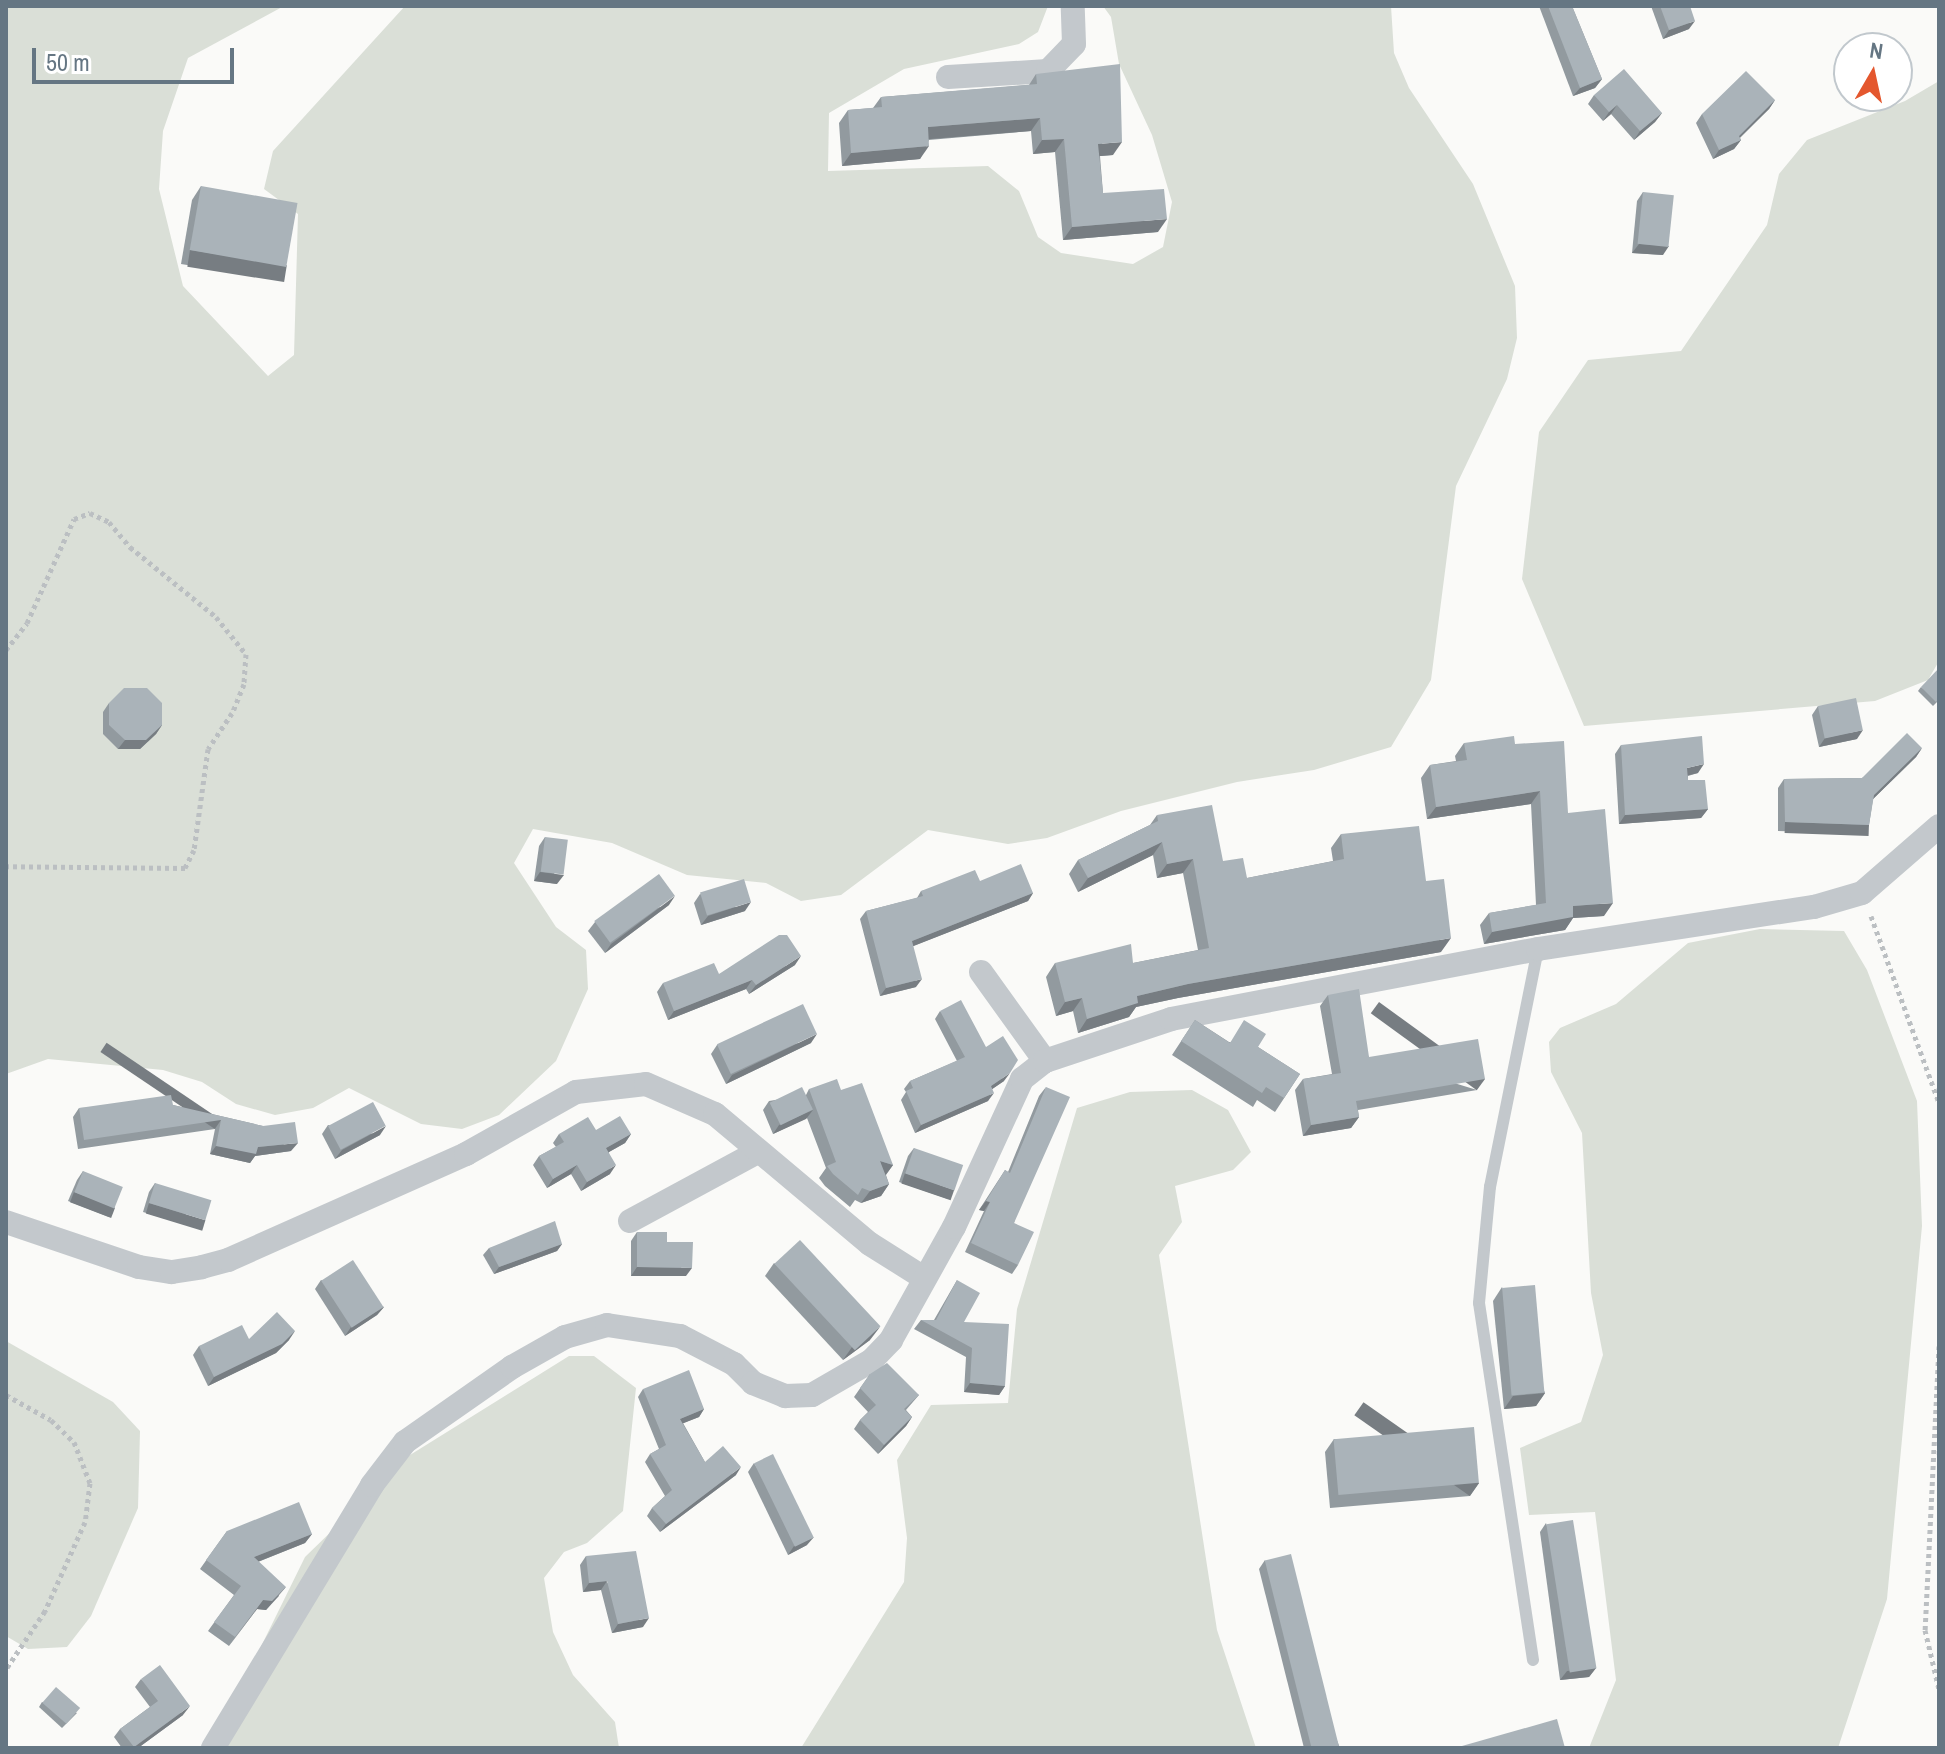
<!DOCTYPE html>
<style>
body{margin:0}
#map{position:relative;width:1945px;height:1754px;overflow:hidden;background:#fafaf8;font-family:"Archivo Narrow",sans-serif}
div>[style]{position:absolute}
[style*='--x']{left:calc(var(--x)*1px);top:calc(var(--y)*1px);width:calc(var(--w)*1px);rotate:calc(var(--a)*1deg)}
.green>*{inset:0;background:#dadfd7}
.path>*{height:5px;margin-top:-2.5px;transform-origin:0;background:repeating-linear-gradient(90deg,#bbbfc2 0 4px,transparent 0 8px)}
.lane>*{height:12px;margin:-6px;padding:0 6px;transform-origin:6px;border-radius:6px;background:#c3c8cc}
.street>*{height:24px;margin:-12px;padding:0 12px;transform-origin:12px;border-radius:12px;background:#c3c8cc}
.wall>*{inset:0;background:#929a9f}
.shaded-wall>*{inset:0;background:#777d82;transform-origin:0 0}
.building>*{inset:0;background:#aab3b9;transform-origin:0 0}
span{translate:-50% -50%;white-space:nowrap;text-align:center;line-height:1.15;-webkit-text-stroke:8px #fff;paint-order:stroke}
.frame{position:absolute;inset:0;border:8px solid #657683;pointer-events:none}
.north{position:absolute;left:1833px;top:32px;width:80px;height:80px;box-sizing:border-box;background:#fff;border:2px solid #c1c8cd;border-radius:50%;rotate:9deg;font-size:22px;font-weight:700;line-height:32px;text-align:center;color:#657683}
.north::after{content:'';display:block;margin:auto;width:28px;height:36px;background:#e4572e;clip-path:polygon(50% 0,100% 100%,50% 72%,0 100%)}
.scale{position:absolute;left:32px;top:48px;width:202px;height:36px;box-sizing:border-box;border:4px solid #657683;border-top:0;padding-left:10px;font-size:24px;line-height:28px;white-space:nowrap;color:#657683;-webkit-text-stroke:6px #fff;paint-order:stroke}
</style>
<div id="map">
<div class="green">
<i style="clip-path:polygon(6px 6px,284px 6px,188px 58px,163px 131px,159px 189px,183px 286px,268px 376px,294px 355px,298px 214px,264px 189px,273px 151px,405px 6px,1048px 6px,1038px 32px,1019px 44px,904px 69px,829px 113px,828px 171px,988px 166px,1019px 191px,1038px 237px,1061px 253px,1133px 264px,1163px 247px,1172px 202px,1152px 135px,1119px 64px,1111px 17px,1103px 6px,1391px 6px,1394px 53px,1409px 88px,1473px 184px,1515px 286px,1517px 338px,1507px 379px,1456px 486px,1431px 680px,1391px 747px,1314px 770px,1237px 782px,1121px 811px,1047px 838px,1008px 844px,928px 830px,841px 895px,801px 901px,766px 883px,687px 875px,612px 843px,533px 829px,514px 863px,556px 927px,586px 950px,588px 989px,556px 1061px,499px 1115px,462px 1129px,421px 1124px,349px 1088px,313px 1108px,275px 1115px,236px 1104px,202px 1082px,163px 1070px,48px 1059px,6px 1074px)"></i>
<i style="clip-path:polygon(1939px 81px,1939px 661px,1928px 680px,1875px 701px,1584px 726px,1522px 579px,1539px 432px,1588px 360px,1681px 351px,1767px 225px,1779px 174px,1807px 140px,1905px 101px)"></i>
<i style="clip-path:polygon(1760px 929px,1844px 931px,1867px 970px,1917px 1101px,1922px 1226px,1887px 1599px,1838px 1748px,1589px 1748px,1616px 1680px,1595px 1512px,1529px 1515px,1520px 1448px,1581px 1422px,1603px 1355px,1591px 1293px,1582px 1133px,1551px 1072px,1549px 1042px,1560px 1028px,1616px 1004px,1688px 943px)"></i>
<i style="clip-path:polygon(1192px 1090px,1228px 1110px,1251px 1152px,1233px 1170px,1175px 1186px,1182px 1222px,1159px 1255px,1217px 1630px,1256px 1748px,801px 1748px,904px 1582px,907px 1538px,897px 1460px,931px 1405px,1008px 1403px,1017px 1309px,1077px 1108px,1130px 1092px)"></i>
<i style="clip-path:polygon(6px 1341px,113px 1402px,140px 1431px,138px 1508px,91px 1616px,67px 1647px,28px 1649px,6px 1636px)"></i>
<i style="clip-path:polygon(569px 1356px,594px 1356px,636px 1388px,623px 1511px,587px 1543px,564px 1552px,544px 1578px,553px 1632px,573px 1675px,615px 1722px,619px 1748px,211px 1748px,305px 1557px,410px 1455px)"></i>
</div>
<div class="path">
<i style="--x:6;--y:650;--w:34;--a:-52"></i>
<i style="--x:27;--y:623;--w:114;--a:-65.7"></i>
<i style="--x:74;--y:519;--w:17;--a:-21"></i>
<i style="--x:90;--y:513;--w:21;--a:25"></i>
<i style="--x:109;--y:522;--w:33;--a:50"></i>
<i style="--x:130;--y:547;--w:111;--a:39.1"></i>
<i style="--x:216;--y:617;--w:48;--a:51"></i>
<i style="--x:246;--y:654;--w:30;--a:94"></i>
<i style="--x:244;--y:684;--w:31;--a:112"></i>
<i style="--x:232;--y:713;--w:43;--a:123.7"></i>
<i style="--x:208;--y:749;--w:102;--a:97.9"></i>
<i style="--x:194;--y:850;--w:20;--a:117"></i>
<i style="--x:185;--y:868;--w:179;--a:-179.4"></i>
<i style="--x:1871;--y:916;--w:199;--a:70"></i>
<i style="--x:1939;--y:1346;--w:284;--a:92.8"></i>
<i style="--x:1925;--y:1630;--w:61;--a:76.7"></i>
<i style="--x:6;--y:1395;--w:51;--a:29.1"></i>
<i style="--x:51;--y:1420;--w:32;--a:44"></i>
<i style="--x:74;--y:1442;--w:44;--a:68.7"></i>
<i style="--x:90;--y:1483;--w:39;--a:97"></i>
<i style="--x:85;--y:1522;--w:98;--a:114.2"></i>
<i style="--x:45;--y:1611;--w:70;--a:123.9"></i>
</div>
<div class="lane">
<i style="--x:1533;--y:1660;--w:361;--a:-98.6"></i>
<i style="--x:1479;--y:1303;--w:117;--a:-84.6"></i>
<i style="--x:1490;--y:1187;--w:243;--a:-78.6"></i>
</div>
<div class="street">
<i style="--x:948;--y:77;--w:100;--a:-3.4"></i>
<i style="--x:1048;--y:71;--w:37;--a:-46"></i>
<i style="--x:1074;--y:44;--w:38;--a:-92"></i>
<i style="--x:981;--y:972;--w:110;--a:54.3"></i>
<i style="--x:630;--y:1221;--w:143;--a:-28.4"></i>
<i style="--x:6;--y:1222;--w:140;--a:18.7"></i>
<i style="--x:139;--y:1267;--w:33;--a:9"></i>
<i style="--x:172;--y:1272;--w:30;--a:-9"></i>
<i style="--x:202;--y:1267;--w:27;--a:-15"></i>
<i style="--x:228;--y:1260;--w:261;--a:-24"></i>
<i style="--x:466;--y:1154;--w:126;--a:-29.4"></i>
<i style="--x:576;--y:1092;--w:70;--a:-6.5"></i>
<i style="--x:646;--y:1084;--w:75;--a:23.5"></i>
<i style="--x:715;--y:1114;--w:202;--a:40"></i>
<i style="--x:870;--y:1244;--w:64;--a:32.2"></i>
<i style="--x:213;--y:1748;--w:307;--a:-58.8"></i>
<i style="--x:372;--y:1485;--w:54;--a:-52.5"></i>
<i style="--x:405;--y:1442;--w:131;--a:-35"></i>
<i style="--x:512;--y:1367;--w:61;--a:-29.5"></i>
<i style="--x:565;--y:1337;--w:44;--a:-15.9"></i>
<i style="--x:607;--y:1325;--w:74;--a:8.6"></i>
<i style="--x:680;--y:1336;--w:61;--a:27.4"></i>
<i style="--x:734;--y:1364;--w:27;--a:45"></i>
<i style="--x:753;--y:1383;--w:35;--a:22"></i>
<i style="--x:785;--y:1396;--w:27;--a:-2"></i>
<i style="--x:812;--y:1395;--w:68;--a:-30"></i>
<i style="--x:871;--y:1361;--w:29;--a:-46"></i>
<i style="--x:891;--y:1340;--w:129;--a:-60.9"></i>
<i style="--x:954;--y:1227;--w:163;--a:-65.3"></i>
<i style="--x:1022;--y:1079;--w:29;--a:-38"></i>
<i style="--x:1045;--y:1061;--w:133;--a:-18.4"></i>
<i style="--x:1171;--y:1019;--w:374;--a:-10.8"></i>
<i style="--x:1538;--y:949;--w:279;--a:-8.7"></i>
<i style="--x:1814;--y:907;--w:50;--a:-16.3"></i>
<i style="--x:1862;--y:893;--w:102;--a:-41"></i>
</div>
<div class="wall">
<i style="clip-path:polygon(1539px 6px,1572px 6px,1602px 79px,1595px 88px,1573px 96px)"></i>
<i style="clip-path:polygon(1651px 6px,1690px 6px,1689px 29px,1663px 39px)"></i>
<i style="clip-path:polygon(1036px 74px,1113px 155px,1100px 156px,1103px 193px,1158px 232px,1063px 240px,1055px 152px,1033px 154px,1031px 131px,929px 140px,920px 159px,842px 166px,839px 123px,848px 110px,873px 108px,881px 97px,1029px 85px)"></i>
<i style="clip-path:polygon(1594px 95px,1662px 113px,1655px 122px,1634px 140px,1611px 114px,1603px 121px,1588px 104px)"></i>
<i style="clip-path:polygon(1775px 100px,1769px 109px,1740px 138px,1741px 140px,1734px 149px,1713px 159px,1696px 123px,1702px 114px)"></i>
<i style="clip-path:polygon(201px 186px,278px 280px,181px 264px,192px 200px)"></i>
<i style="clip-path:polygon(1643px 192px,1663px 255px,1632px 253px,1637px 201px)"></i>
<i style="clip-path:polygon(1921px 687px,1939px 700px,1933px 706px,1918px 691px)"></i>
<i style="clip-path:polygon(109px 703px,162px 725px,156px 734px,140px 749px,118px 749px,103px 734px,103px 712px)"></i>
<i style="clip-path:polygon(1818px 706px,1857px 739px,1819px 747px,1812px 715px)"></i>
<i style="clip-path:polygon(1464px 743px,1515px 744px,1568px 813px,1604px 916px,1573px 918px,1565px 930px,1484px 944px,1480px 925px,1489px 913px,1536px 905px,1531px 804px,1427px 819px,1421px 778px,1430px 765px,1456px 761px,1455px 756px)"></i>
<i style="clip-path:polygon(1621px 745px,1698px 773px,1688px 776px,1688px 780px,1708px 809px,1701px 818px,1619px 824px,1615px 754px)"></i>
<i style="clip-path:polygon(1922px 748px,1916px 757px,1873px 799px,1869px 825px,1863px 834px,1778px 831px,1778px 788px,1784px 779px,1862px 778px)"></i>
<i style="clip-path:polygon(1157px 815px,1247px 878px,1333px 861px,1331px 848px,1341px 834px,1426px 881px,1441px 952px,1178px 998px,1136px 1007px,1129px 1017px,1078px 1033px,1073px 1011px,1056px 1016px,1046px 977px,1055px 963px,1133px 963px,1198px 950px,1183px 873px,1157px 878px,1153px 855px,1078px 892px,1069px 874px,1078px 860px,1150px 825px)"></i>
<i style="clip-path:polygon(545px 837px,557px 884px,534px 881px,539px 846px)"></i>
<i style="clip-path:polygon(980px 881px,1033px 893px,1028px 901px,913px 946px,916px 987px,880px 996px,860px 919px,866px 911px,917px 898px,921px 891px)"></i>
<i style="clip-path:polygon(700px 894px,745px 911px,701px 925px,694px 903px)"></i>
<i style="clip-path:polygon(669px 905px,605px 953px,588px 931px,595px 922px)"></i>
<i style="clip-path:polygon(795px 965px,749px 994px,746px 989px,668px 1020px,657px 992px,663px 983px,719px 974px)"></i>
<i style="clip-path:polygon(1328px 995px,1369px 1057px,1477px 1090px,1358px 1110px,1359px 1117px,1351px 1128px,1303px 1136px,1295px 1090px,1303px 1079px,1332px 1074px,1320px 1006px)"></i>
<i style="clip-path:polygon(940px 1011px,1004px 1081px,992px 1089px,988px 1101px,915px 1133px,901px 1100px,906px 1092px,904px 1089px,910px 1081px,957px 1061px,935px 1019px)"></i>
<i style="clip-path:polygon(1195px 1020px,1229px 1042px,1258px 1047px,1300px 1074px,1275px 1112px,1257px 1100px,1253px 1107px,1172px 1055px)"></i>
<i style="clip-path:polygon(811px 1043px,726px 1084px,711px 1054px,717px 1045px)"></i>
<i style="clip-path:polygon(1046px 1087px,1014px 1223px,1018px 1265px,1012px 1274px,965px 1252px,984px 1211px,979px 1210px,1005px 1170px,1008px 1172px,1039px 1096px)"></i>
<i style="clip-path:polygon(809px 1089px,841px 1090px,893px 1165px,886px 1175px,889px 1184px,881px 1196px,861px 1203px,855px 1200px,850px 1207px,825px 1186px,819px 1178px,826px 1168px,807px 1118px,773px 1134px,763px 1110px,769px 1101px,806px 1095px)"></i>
<i style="clip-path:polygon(173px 1105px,263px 1126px,291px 1151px,255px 1156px,250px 1163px,210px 1154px,215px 1129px,78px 1149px,73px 1117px,79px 1108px)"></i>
<i style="clip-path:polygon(328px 1125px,380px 1135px,335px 1159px,322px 1134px)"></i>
<i style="clip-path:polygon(596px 1130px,631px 1134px,625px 1143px,609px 1152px,610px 1174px,581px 1191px,571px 1174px,547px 1188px,533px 1165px,539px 1156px,556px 1147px,553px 1143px,559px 1134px)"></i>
<i style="clip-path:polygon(914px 1148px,948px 1199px,899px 1182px,908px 1156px)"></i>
<i style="clip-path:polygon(83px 1171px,109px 1217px,68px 1201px,77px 1180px)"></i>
<i style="clip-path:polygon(155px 1183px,200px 1229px,143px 1212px,149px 1192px)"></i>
<i style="clip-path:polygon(637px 1232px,667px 1242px,686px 1276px,631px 1276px,631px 1241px)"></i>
<i style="clip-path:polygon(562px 1244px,557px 1251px,494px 1274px,483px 1255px,489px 1248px)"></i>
<i style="clip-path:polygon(774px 1263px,870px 1340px,843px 1360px,765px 1276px)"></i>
<i style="clip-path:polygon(321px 1280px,384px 1307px,377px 1315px,345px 1336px,315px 1289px)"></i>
<i style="clip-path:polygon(957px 1280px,964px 1322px,1005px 1386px,999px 1395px,964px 1392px,966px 1357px,914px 1329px,921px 1320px,934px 1320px)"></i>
<i style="clip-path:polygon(1502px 1287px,1545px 1393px,1536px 1406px,1504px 1409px,1493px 1301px)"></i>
<i style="clip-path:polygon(249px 1339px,289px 1340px,276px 1353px,208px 1386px,193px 1355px,199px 1346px)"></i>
<i style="clip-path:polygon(870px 1374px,919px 1395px,906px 1410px,912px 1417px,906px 1426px,878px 1454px,854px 1429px,860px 1420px,868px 1412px,854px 1397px)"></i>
<i style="clip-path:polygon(643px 1389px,704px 1409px,699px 1417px,683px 1423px,705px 1462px,736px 1475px,660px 1532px,647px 1516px,652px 1508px,665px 1496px,645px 1462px,650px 1454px,659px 1449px,638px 1397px)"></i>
<i style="clip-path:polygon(1334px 1439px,1479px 1483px,1470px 1496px,1330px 1508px,1325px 1452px)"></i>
<i style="clip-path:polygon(754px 1463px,807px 1545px,788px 1555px,748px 1472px)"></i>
<i style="clip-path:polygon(1546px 1523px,1596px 1668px,1589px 1677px,1560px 1680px,1540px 1532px)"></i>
<i style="clip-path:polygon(227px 1531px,312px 1534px,305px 1543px,258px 1562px,279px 1596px,266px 1610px,257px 1609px,229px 1646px,208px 1631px,234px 1595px,200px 1569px)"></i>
<i style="clip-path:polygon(586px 1556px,643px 1627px,612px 1633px,601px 1590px,583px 1592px,580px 1565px)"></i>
<i style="clip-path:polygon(1265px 1560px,1340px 1748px,1304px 1748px,1259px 1569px)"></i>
<i style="clip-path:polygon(141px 1679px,183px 1715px,138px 1748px,122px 1748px,114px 1737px,120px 1729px,150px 1707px,135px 1687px)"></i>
<i style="clip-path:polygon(42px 1702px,77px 1713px,62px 1728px,39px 1707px)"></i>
</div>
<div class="shaded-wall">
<i style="clip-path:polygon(1695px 21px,1689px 29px,1663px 39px,1669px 30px)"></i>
<i style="clip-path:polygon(1602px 79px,1595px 88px,1573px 96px,1580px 88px)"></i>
<i style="clip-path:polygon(1775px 100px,1769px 109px,1734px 143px,1741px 140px,1734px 149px,1713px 159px,1719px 150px,1739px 136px)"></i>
<i style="clip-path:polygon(1617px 105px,1611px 114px,1603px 121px,1609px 112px)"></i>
<i style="clip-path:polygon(1662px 113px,1655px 122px,1634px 140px,1640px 131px)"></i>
<i style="clip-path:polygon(1040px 118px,1031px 131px,918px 140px,928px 127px)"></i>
<i style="clip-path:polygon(1064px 139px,1055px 152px,1033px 154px,1042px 140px)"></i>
<i style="clip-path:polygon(1122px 142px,1113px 155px,1089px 157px,1098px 144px)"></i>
<i style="clip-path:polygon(929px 146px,920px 159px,842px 166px,851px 153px)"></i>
<i style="clip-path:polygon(1167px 219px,1158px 232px,1063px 240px,1072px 227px)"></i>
<i style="clip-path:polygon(1639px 244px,1669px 246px,1663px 255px,1632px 253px)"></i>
<i style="left:190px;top:250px;width:98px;height:17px;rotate:9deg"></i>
<i style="clip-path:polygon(162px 725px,156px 734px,140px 749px,118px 749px,125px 740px)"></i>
<i style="clip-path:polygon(1863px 730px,1857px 739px,1819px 747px,1825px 738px)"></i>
<i style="clip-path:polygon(1922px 748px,1916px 757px,1868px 804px,1874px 795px)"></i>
<i style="clip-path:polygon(1704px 764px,1698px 773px,1681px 777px,1687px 768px)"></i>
<i style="clip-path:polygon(1540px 791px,1531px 804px,1427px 819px,1436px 807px)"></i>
<i style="clip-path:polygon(1708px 809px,1701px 818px,1619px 824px,1625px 815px)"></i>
<i style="left:1785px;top:822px;width:84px;height:11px;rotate:2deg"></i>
<i style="clip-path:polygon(1162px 842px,1153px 855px,1078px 892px,1088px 878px)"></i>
<i style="clip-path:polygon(1193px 859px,1183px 873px,1157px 878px,1167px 864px)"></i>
<i style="clip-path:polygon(540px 872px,564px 875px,557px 884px,534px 881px)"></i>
<i style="clip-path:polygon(1033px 893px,1028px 901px,906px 949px,912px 941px)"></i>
<i style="clip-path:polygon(675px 896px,669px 905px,605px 953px,611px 944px)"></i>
<i style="clip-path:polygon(751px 902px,745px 911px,701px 925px,708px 916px)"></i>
<i style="clip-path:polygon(1613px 903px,1604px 916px,1573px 918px,1565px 930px,1484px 944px,1492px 932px,1573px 906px)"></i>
<i style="clip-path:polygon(1451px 938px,1441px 952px,1178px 998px,1136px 1007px,1129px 1017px,1078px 1033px,1087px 1019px,1137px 996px,1188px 984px)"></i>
<i style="clip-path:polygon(801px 956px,795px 965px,749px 994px,756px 985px)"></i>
<i style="clip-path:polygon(922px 979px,916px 987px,880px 996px,886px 988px)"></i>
<i style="clip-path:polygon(752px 980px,746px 989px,668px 1020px,674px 1011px)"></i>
<i style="clip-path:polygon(1082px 998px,1073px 1011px,1056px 1016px,1065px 1002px)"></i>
<i style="clip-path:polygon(817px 1034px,811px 1043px,726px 1084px,732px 1075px)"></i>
<i style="clip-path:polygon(1010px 1073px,1004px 1081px,985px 1094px,991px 1086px)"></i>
<i style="left:1485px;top:1079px;width:14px;height:131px;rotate:126deg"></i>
<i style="clip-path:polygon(994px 1093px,988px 1101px,915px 1133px,921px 1125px)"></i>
<i style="clip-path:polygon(813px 1110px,806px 1119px,773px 1134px,779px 1125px)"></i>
<i style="clip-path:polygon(1359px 1117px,1351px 1128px,1303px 1136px,1311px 1125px)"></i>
<i style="left:221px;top:1120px;width:11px;height:138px;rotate:124deg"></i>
<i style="clip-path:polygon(386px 1126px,380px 1135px,335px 1159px,342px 1150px)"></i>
<i style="clip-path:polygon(631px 1134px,625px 1143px,600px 1157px,606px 1148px)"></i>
<i style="clip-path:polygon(298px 1143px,291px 1151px,255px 1156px,250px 1163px,210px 1154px,216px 1146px,258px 1147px)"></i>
<i style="clip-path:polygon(880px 1161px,893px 1165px,884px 1177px)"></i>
<i style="clip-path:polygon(577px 1165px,571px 1174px,547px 1188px,553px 1179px)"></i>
<i style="clip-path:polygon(616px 1165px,610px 1174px,581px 1191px,587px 1182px)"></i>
<i style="left:905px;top:1173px;width:52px;height:11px;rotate:19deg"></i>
<i style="clip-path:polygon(889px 1184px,881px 1196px,861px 1203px,870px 1191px)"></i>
<i style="left:74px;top:1192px;width:44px;height:11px;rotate:21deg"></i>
<i style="clip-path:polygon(986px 1201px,990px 1202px,984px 1211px,979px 1210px)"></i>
<i style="left:149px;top:1203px;width:59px;height:11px;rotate:17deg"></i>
<i style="clip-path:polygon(562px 1244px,557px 1251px,494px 1274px,499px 1267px)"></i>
<i style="clip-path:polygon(637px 1267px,692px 1268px,686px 1276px,631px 1276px)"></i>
<i style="clip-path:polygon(384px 1307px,377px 1315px,345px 1336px,351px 1327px)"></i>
<i style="clip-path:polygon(880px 1327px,870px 1340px,843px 1360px,852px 1347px)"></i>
<i style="clip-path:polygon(295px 1331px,289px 1340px,276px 1353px,208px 1386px,214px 1377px)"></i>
<i style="clip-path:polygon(970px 1383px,1005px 1386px,999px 1395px,964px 1392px)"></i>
<i style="clip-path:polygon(1545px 1393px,1536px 1406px,1504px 1409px,1513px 1396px)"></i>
<i style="clip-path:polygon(704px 1409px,699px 1417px,674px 1427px,680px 1419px)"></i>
<i style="clip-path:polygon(912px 1417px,906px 1426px,878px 1454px,884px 1445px)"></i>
<i style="clip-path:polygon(741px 1467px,736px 1475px,660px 1532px,666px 1524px)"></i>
<i style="left:1479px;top:1483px;width:16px;height:141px;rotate:125deg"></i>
<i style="clip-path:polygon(312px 1534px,305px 1543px,247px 1566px,254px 1557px)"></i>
<i style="clip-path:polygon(814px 1537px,807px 1545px,788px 1555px,794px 1546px)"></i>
<i style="clip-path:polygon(607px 1581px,601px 1590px,583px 1592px,589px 1583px)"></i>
<i style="clip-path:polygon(286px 1587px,266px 1610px,257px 1609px,229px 1646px,263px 1600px)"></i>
<i style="clip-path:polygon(649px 1618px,643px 1627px,612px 1633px,618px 1624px)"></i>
<i style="clip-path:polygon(1596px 1668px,1589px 1677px,1560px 1680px,1567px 1671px)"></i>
<i style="clip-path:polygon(190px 1706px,183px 1715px,138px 1748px,133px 1748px)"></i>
</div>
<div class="building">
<i style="clip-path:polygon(1548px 6px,1572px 6px,1602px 79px,1580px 88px)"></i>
<i style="clip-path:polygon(1660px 6px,1690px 6px,1695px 21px,1669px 30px)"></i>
<i style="clip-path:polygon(1120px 64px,1122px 142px,1098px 144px,1103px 193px,1164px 189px,1167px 219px,1072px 227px,1064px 139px,1042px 140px,1040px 118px,928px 127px,929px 146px,851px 153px,848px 110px,882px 107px,881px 97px,1037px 84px,1036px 74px)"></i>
<i style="clip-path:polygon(1624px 69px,1662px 113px,1640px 131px,1617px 105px,1609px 112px,1594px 95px)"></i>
<i style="clip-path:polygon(1746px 71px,1775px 100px,1739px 136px,1741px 140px,1719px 150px,1702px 114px)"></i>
<i style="left:201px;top:186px;width:98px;height:65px;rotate:10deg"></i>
<i style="left:1643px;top:192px;width:31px;height:52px;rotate:6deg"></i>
<i style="clip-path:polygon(1939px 668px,1939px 699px,1936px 702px,1921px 687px)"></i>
<i style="clip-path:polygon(124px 688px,147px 688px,162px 703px,162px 725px,146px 740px,125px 740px,109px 725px,109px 703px)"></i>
<i style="left:1856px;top:698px;width:33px;height:39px;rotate:78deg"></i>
<i style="clip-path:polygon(1907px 733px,1922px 748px,1874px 795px,1869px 825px,1785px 822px,1784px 779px,1862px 778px)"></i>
<i style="clip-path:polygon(1514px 736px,1515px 744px,1564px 741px,1568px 813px,1605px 809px,1613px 903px,1573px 906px,1573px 917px,1492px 932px,1489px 913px,1546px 903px,1540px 791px,1436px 807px,1430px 765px,1467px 760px,1464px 743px)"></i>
<i style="clip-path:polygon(1702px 736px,1704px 764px,1687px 768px,1688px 780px,1705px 780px,1708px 809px,1625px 815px,1621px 745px)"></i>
<i style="clip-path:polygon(1212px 805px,1223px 861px,1243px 858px,1247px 878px,1344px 859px,1341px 834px,1419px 826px,1426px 881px,1444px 879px,1451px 938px,1188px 984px,1137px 996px,1138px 1003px,1087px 1019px,1082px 998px,1065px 1002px,1055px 963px,1131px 944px,1133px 963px,1209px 948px,1193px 859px,1167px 864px,1162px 842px,1088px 878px,1078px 860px,1158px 821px,1157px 815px)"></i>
<i style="left:545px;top:837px;width:23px;height:35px;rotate:7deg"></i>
<i style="clip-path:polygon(1021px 864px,1033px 893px,912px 941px,922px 979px,886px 988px,866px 911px,923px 896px,921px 891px,975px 870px,980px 881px)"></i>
<i style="left:659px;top:874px;width:27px;height:80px;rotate:54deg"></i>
<i style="left:744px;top:879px;width:24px;height:46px;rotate:73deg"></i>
<i style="clip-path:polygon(779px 935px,787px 935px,801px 956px,756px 985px,752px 980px,674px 1011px,663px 983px,714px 963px,719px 974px)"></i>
<i style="clip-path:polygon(1359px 989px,1369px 1057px,1478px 1039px,1485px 1079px,1356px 1101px,1359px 1117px,1311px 1125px,1303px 1079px,1341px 1073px,1328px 995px)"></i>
<i style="clip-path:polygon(961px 1000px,986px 1047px,1003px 1036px,1018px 1060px,1010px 1073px,991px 1086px,994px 1093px,921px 1125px,906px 1091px,913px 1088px,910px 1081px,965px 1057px,940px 1011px)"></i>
<i style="left:803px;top:1004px;width:33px;height:95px;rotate:65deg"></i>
<i style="clip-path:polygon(1195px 1020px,1230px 1043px,1244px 1020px,1266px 1034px,1258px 1047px,1300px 1074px,1284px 1098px,1266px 1087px,1262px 1093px,1181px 1041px)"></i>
<i style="clip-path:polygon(837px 1079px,841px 1090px,862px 1083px,893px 1165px,880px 1161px,889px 1184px,870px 1191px,862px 1188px,858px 1195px,833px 1174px,827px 1166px,836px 1162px,809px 1089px)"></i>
<i style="left:802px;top:1087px;width:25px;height:36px;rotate:64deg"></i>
<i style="clip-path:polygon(1046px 1087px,1070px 1097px,1014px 1223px,1034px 1232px,1018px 1265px,971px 1243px,990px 1202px,986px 1201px,1005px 1170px,1010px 1173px)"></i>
<i style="clip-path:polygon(171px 1095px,173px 1105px,263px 1126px,295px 1122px,298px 1143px,258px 1147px,256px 1154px,216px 1146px,221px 1120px,84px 1140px,79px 1108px)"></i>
<i style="left:373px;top:1102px;width:27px;height:51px;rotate:62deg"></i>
<i style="clip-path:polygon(620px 1116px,631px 1134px,606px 1148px,616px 1165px,587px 1182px,577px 1165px,553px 1179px,539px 1156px,564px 1142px,559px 1134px,588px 1117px,596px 1130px)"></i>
<i style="left:914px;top:1148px;width:52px;height:27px;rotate:19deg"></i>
<i style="left:83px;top:1171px;width:43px;height:23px;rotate:22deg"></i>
<i style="left:155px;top:1183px;width:59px;height:21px;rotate:17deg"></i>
<i style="clip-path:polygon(555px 1221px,562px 1244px,499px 1267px,489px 1248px)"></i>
<i style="clip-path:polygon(637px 1232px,667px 1232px,667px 1242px,693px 1242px,692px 1268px,637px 1267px)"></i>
<i style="left:800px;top:1240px;width:118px;height:35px;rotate:47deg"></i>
<i style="left:353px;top:1260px;width:56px;height:38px;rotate:57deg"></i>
<i style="clip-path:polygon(957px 1280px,980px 1293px,964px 1322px,1009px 1324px,1005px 1386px,970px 1383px,972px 1348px,921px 1320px,936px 1320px)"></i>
<i style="left:1535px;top:1285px;width:108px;height:33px;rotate:85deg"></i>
<i style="clip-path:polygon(277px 1312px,295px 1331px,282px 1344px,214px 1377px,199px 1346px,242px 1325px,249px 1339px)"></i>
<i style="clip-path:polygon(887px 1363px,919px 1395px,904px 1409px,912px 1417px,884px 1445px,860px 1420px,876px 1405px,860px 1388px,870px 1374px)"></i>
<i style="clip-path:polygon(689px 1370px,704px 1409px,680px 1419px,705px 1462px,723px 1446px,741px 1467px,666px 1524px,652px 1508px,672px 1490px,650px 1454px,666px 1445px,643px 1389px)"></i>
<i style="left:1474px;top:1427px;width:56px;height:141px;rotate:85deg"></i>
<i style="left:773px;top:1454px;width:93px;height:21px;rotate:64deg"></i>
<i style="clip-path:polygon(299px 1502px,312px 1534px,254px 1557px,286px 1587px,272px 1601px,263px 1600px,235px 1637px,214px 1622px,241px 1586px,206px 1560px,227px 1531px)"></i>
<i style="left:1573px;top:1520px;width:150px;height:27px;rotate:81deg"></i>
<i style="clip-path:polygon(636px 1551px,649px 1618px,618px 1624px,607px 1581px,589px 1583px,586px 1556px)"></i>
<i style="left:1291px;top:1554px;width:200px;height:27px;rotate:76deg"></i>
<i style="clip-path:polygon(160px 1665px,190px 1706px,134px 1747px,120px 1729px,158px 1701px,141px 1679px)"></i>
<i style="left:56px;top:1687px;width:32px;height:21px;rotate:41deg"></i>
<i style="clip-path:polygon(1557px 1719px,1565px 1748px,1455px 1748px)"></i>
</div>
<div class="frame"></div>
<div class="north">N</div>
<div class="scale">50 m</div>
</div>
